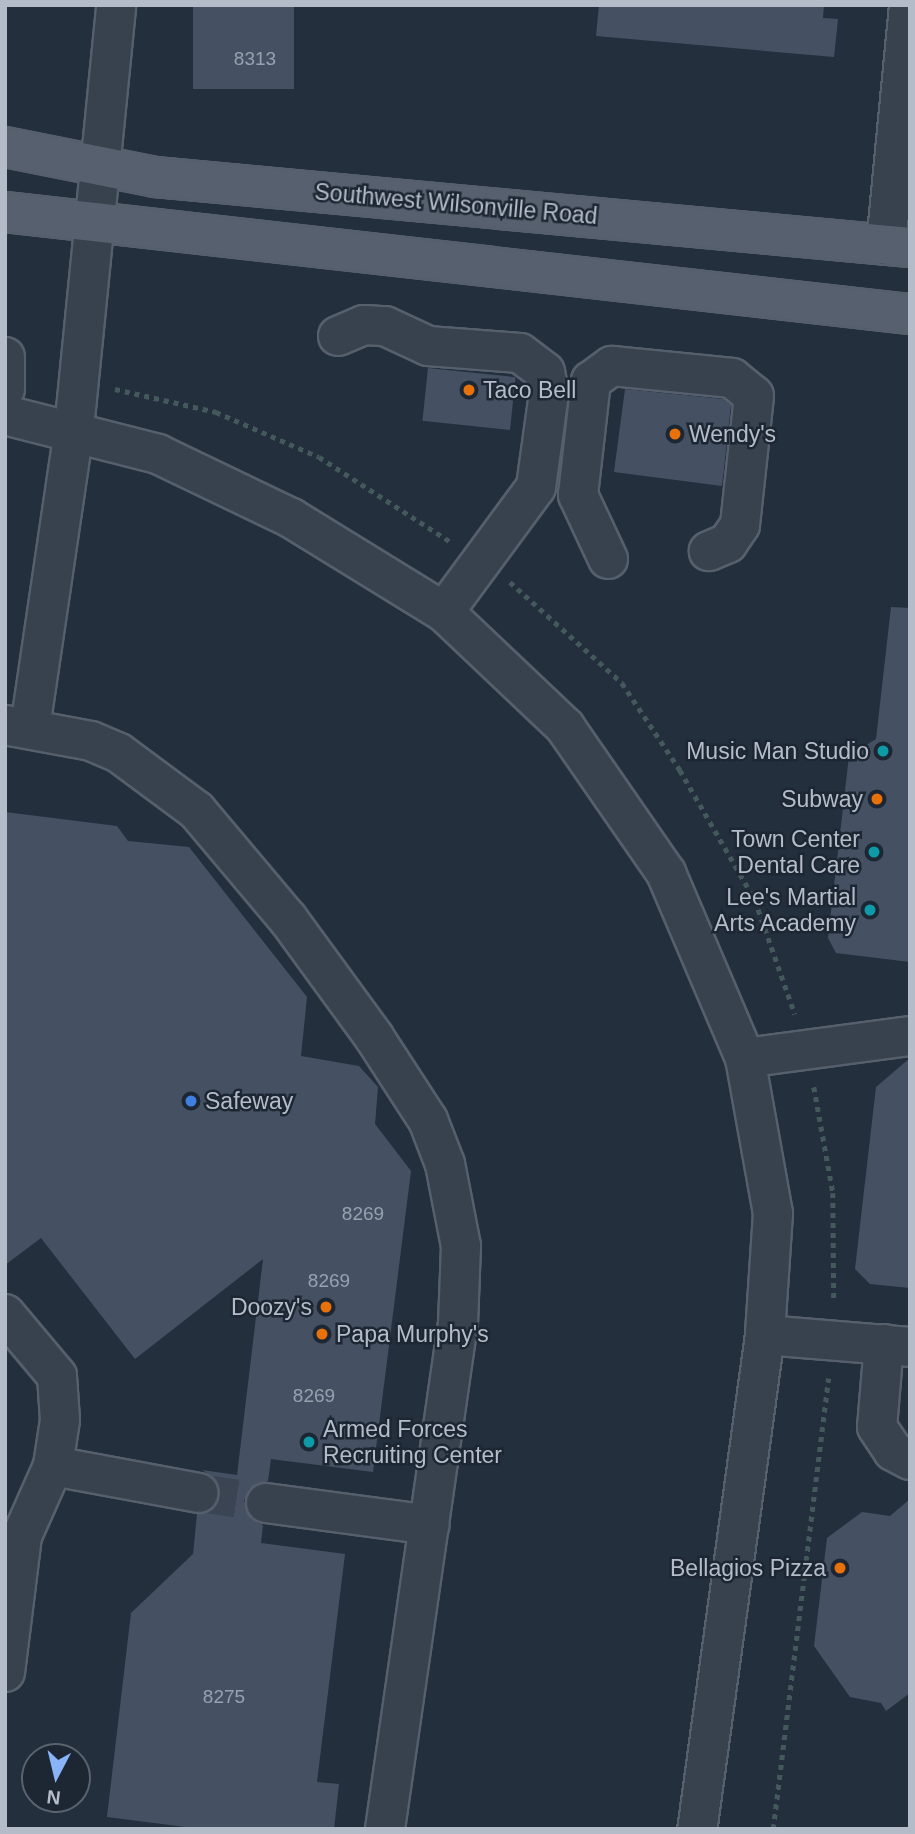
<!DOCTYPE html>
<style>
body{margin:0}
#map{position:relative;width:915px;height:1834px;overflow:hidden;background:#242f3e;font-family:Arial,sans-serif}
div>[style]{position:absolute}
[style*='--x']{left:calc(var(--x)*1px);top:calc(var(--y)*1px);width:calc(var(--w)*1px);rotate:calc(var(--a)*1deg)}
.building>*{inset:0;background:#455162;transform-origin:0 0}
.minor-tunnel>*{height:38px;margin-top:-19px;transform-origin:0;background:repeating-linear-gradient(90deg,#3a4453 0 38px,transparent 0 57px)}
.path>*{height:4.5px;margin-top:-2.25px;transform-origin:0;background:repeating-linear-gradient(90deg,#44595c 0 5px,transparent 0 10px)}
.roads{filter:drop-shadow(2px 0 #565f6c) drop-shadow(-2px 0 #565f6c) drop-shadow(0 2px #565f6c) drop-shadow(0 -2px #565f6c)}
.minor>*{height:38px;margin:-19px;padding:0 19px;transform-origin:19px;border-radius:19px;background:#38414e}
.major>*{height:38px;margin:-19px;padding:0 19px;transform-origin:19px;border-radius:19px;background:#56606e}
.dots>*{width:19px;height:19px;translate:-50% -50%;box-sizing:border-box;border:4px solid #1d2633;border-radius:50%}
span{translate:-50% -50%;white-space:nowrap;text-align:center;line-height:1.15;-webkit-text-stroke:5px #1d2633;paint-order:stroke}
.number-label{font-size:19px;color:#98a1af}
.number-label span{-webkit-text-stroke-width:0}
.street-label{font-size:23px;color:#b4bcc9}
.poi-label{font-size:23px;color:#b4bcc9}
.left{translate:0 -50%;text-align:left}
.right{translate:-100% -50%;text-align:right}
.frame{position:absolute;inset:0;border:7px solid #b4bcc9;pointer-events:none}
.north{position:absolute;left:21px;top:1743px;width:70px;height:70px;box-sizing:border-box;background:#1d2633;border:2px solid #59626f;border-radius:50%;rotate:187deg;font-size:19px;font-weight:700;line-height:28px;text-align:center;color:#b4bcc9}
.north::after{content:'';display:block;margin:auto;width:24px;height:32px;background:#8ab4f8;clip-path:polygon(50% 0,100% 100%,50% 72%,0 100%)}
</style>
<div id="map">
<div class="building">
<i style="left:193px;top:5px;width:101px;height:84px"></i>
<i style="clip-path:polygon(599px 5px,824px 5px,823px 18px,838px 19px,834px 57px,596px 36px)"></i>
<i style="left:428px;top:368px;width:88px;height:53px;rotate:6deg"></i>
<i style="clip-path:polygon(625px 389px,723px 399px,731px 405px,722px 486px,614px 472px)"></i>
<i style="clip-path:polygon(891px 607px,910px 608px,910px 962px,836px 953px,828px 938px,849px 756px,876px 739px)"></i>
<i style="clip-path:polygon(5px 812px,117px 826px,128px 841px,189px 847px,307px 997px,301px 1056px,359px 1066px,378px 1087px,375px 1124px,411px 1171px,373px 1472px,271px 1459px,268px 1481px,249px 1489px,244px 1501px,252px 1520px,263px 1525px,261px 1543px,345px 1554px,317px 1782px,339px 1784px,334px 1829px,201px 1829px,107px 1817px,131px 1613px,193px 1554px,197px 1514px,215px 1508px,221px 1496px,214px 1477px,202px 1470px,237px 1475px,263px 1259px,135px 1359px,41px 1238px,5px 1265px)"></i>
<i style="clip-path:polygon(910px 1058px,910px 1288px,870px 1284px,855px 1269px,876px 1087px)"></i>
<i style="clip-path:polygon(910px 1499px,910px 1693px,886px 1711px,881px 1703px,850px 1697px,814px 1646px,827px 1538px,862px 1512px,890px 1516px)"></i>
</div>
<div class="minor-tunnel">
<i style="--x:199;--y:1493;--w:68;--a:8.5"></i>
</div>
<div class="path">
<i style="--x:115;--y:389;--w:104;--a:12.8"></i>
<i style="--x:216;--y:412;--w:112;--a:23.6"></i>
<i style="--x:319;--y:457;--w:157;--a:32.8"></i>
<i style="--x:510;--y:582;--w:151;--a:42"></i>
<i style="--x:622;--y:683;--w:105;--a:56.3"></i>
<i style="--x:680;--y:770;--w:150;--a:60"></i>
<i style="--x:755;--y:900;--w:121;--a:70.7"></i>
<i style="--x:814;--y:1087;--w:108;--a:79.8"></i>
<i style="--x:833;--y:1193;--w:105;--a:89.5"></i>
<i style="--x:773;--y:1829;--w:454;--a:-83"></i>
</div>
<div class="roads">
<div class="minor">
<i style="--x:886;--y:245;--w:241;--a:-84.5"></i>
<i style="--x:338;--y:336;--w:28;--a:-23"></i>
<i style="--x:364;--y:325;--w:21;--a:3"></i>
<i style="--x:385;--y:326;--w:47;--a:24.9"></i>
<i style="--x:428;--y:346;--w:92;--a:4.4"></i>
<i style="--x:520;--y:353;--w:31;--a:37"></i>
<i style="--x:545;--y:372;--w:21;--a:79"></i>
<i style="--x:549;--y:393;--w:95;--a:97.9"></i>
<i style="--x:536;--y:487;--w:155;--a:126.4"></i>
<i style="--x:5;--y:357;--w:32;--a:90"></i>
<i style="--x:5;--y:415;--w:158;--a:14.3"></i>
<i style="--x:158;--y:454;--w:148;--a:25.7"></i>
<i style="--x:291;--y:518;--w:180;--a:31.6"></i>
<i style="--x:444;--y:612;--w:167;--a:43.5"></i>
<i style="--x:565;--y:727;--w:178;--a:55.3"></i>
<i style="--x:666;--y:873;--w:201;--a:66.9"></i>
<i style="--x:745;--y:1058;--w:158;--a:79.8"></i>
<i style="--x:773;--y:1213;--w:122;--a:93.8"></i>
<i style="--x:765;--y:1335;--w:499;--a:97.8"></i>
<i style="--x:608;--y:559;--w:71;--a:-115.1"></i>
<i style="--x:578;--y:495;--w:115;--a:-83.5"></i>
<i style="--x:591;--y:381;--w:26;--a:-36"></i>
<i style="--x:612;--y:366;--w:121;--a:5.7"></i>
<i style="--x:732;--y:378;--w:28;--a:39"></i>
<i style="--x:754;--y:396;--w:130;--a:96.2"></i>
<i style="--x:740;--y:525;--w:22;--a:124"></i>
<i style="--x:728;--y:543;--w:21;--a:157"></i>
<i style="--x:5;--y:725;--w:87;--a:10.5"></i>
<i style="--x:91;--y:741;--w:30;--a:23"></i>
<i style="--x:119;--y:753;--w:97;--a:36.6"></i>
<i style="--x:197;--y:811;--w:141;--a:49.9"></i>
<i style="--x:288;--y:919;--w:146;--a:53.9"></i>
<i style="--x:374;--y:1037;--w:99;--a:57"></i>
<i style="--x:428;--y:1120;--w:47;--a:68.9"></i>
<i style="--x:445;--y:1164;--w:84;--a:79"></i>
<i style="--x:461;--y:1246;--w:77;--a:92.2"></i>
<i style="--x:458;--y:1323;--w:511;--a:98.21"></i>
<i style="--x:30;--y:728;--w:302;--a:-81.6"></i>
<i style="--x:74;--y:429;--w:426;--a:-84.3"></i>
<i style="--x:745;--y:1058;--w:166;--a:-7.6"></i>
<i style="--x:5;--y:1314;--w:81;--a:50"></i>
<i style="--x:57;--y:1376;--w:44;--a:86.1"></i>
<i style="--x:60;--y:1420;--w:47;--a:98.7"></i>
<i style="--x:53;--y:1466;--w:77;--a:113.9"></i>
<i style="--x:22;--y:1536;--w:137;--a:97.1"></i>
<i style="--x:765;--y:1335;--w:145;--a:4.7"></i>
<i style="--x:884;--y:1344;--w:83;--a:94.8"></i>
<i style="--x:877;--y:1427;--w:29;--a:56"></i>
<i style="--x:893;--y:1451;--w:19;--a:28"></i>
<i style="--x:53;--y:1466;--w:148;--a:10.5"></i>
<i style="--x:266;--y:1503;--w:165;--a:7.6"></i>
</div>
<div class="major">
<i style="--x:5;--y:147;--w:153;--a:11.3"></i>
<i style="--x:155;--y:177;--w:758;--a:5.3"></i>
<i style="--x:5;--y:212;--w:911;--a:6.43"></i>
</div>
</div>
<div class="dots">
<i style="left:469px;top:390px;background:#e8710a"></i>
<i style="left:675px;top:434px;background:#e8710a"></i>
<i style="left:883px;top:751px;background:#0f9aa8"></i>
<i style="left:877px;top:799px;background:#e8710a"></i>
<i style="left:874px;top:852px;background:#0f9aa8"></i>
<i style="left:870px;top:910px;background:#0f9aa8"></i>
<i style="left:191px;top:1101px;background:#3f7fe0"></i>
<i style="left:326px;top:1307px;background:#e8710a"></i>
<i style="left:322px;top:1334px;background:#e8710a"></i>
<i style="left:309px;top:1442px;background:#0f9aa8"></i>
<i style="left:840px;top:1568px;background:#e8710a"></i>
</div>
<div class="number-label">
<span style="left:255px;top:59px">8313</span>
<span style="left:363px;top:1214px">8269</span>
<span style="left:329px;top:1281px">8269</span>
<span style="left:314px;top:1396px">8269</span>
<span style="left:224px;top:1697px">8275</span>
</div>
<div class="street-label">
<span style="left:456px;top:204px;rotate:5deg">Southwest Wilsonville Road</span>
</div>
<div class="poi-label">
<span class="left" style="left:483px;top:390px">Taco Bell</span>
<span class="left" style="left:689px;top:434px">Wendy's</span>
<span class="right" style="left:869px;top:751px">Music Man Studio</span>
<span class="right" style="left:863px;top:799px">Subway</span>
<span class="right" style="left:860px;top:852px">Town Center<br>Dental Care</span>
<span class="right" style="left:856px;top:910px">Lee's Martial<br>Arts Academy</span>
<span class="left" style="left:205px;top:1101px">Safeway</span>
<span class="right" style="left:312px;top:1307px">Doozy's</span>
<span class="left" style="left:336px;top:1334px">Papa Murphy's</span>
<span class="left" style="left:323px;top:1442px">Armed Forces<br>Recruiting Center</span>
<span class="right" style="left:826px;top:1568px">Bellagios Pizza</span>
</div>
<div class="frame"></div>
<div class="north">N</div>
</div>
